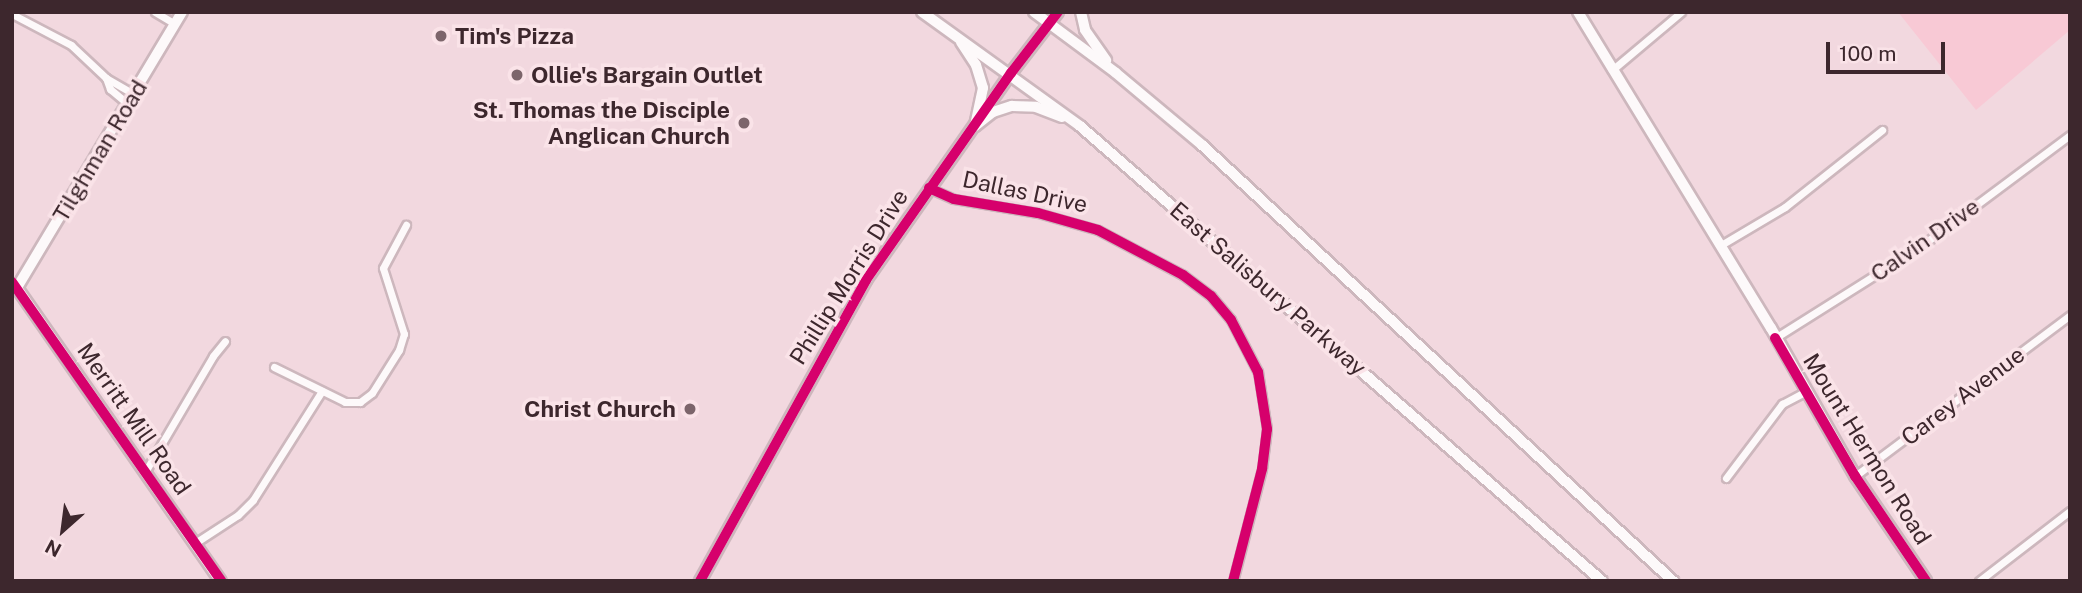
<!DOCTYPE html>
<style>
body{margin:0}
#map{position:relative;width:2082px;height:593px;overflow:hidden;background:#f2d8df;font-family:"Public Sans",sans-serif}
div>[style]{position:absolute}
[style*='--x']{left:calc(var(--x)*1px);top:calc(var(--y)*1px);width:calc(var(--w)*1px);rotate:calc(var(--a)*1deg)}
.built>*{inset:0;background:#f8c9d5}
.roads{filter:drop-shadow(2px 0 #cdb7bd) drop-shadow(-2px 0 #cdb7bd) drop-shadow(0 2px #cdb7bd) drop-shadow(0 -2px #cdb7bd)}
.street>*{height:7px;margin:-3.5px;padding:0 3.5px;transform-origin:3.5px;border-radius:3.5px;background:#fdf9fa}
.secondary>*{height:10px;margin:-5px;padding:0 5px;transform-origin:5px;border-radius:5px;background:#fdf9fa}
.primary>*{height:10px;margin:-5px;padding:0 5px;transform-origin:5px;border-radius:5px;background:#fdf9fa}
.cycleway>*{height:10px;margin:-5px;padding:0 5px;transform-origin:5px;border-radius:5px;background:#d6006c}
.dots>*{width:19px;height:19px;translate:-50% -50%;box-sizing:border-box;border:4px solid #fae3e8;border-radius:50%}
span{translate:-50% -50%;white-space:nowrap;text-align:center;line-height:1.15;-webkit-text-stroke:7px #fae3e8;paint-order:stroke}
.poi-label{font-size:23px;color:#3d272d;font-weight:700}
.left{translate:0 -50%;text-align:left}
.right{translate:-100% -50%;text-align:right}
.street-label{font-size:23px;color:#3d272d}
.frame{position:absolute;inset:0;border:14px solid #3d272d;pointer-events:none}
.north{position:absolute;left:28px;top:495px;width:70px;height:70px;-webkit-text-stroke:5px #fae3e8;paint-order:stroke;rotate:208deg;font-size:19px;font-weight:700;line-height:28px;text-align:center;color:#3d272d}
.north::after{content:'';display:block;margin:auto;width:24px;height:32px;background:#3d272d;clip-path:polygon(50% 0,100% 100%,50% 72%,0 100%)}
.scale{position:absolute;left:1826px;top:42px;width:119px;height:32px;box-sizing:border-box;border:4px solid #3d272d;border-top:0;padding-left:9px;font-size:21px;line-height:24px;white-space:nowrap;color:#3d272d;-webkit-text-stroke:5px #fae3e8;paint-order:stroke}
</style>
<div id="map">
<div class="built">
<i style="clip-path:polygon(1898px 12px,2070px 12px,2070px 30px,1976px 110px)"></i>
</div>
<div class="roads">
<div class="street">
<i style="--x:155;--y:12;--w:23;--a:31"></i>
<i style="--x:12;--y:14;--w:67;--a:27.7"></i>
<i style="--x:71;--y:45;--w:48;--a:43.3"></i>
<i style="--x:106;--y:78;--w:32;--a:30"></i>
<i style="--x:1612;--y:70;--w:90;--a:-40"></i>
<i style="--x:106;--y:78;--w:12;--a:70"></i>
<i style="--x:110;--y:89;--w:23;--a:40"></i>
<i style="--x:929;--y:188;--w:27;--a:24"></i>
<i style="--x:954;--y:199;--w:85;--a:9.5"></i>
<i style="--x:1038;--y:213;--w:62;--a:15.8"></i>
<i style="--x:1098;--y:230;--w:96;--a:27.9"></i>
<i style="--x:1183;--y:275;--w:35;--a:37"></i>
<i style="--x:1211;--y:296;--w:31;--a:50"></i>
<i style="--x:1231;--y:320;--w:59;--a:62.6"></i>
<i style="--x:1258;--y:372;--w:58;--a:81"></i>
<i style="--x:1267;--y:429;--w:40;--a:97.1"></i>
<i style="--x:1262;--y:469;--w:116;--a:104.5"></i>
<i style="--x:1721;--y:245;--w:74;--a:-30.7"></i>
<i style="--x:1785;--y:207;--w:124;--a:-38.4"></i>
<i style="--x:1775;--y:338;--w:173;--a:-32.2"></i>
<i style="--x:1921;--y:246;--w:186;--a:-36.7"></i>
<i style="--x:274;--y:367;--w:79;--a:26.2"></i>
<i style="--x:345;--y:402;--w:15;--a:0"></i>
<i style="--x:360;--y:402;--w:15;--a:-37"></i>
<i style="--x:372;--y:393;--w:51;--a:-57.9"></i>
<i style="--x:399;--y:350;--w:17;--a:-73"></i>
<i style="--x:404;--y:334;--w:69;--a:-107.7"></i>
<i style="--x:383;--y:268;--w:49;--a:-61.9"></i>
<i style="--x:145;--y:472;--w:134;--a:-59.6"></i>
<i style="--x:213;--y:356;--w:19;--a:-51"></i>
<i style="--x:1855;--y:476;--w:269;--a:-36.8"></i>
<i style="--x:1726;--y:478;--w:93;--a:-52.9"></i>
<i style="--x:1782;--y:404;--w:26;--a:-28"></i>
<i style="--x:195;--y:543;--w:51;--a:-33.1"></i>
<i style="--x:238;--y:515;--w:21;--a:-45"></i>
<i style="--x:253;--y:500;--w:129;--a:-57.7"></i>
<i style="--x:1979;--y:581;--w:115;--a:-37.6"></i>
</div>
<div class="secondary">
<i style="--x:182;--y:12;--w:322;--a:120.9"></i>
<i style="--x:17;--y:288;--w:357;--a:55.2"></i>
<i style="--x:1578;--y:12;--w:370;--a:58.6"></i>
<i style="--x:1771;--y:328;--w:170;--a:60.4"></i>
<i style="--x:1855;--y:476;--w:127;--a:55.9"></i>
<i style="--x:700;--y:581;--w:344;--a:-61.1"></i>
<i style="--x:866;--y:280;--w:253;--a:-55"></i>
<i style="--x:1011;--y:73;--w:77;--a:-52.4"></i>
</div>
<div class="primary">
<i style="--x:922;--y:12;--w:195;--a:35.8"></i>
<i style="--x:1080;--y:126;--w:692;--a:41.08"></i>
<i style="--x:1034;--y:12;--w:102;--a:36.6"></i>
<i style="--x:1116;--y:73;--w:112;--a:39.9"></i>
<i style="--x:1202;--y:145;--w:642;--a:42.79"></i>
<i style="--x:1081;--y:12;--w:18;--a:77"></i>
<i style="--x:1085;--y:30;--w:37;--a:55"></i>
<i style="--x:961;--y:42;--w:27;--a:57"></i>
<i style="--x:976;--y:65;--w:24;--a:73"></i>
<i style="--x:983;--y:88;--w:39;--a:102"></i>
<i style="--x:975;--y:126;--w:23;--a:-38"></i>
<i style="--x:993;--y:112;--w:20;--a:-18"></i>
<i style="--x:1012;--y:106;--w:24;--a:2"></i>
<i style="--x:1036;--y:107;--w:28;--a:21"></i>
</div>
</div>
<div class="cycleway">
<i style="--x:929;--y:188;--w:27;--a:24"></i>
<i style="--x:954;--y:199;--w:85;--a:9.5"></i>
<i style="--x:1038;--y:213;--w:62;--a:15.8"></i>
<i style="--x:1098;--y:230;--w:96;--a:27.9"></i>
<i style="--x:1183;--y:275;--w:35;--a:37"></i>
<i style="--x:1211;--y:296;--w:31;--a:50"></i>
<i style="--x:1231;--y:320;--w:59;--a:62.6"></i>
<i style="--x:1258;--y:372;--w:58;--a:81"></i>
<i style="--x:1267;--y:429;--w:40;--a:97.1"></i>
<i style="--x:1262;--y:469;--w:116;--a:104.5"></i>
<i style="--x:12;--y:282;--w:365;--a:55"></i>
<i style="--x:1775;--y:338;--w:160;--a:59.9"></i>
<i style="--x:1855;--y:476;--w:127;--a:55.9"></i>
<i style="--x:700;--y:581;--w:344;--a:-61.1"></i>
<i style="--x:866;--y:280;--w:253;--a:-55"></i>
<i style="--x:1011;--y:73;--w:77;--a:-52.4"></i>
</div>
<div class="dots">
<i style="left:441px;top:36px;background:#7c656b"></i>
<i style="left:517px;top:75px;background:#7c656b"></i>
<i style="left:744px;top:123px;background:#7c656b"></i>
<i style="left:690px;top:409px;background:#7c656b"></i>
</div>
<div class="poi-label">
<span class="left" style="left:455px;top:36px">Tim's Pizza</span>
<span class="left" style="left:531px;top:75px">Ollie's Bargain Outlet</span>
<span class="right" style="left:730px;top:123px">St. Thomas the Disciple<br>Anglican Church</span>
<span class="right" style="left:676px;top:409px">Christ Church</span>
</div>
<div class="street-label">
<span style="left:100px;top:151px;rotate:-59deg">Tilghman Road</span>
<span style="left:1025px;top:192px;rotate:12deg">Dallas Drive</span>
<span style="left:1925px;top:240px;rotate:-35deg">Calvin Drive</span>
<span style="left:849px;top:277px;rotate:-58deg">Phillip Morris Drive</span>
<span style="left:1268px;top:289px;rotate:41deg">East Salisbury Parkway</span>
<span style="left:1963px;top:396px;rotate:-37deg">Carey Avenue</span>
<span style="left:134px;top:419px;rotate:55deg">Merritt Mill Road</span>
<span style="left:1867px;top:449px;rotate:58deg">Mount Hermon Road</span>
</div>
<div class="frame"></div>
<div class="north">N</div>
<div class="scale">100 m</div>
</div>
